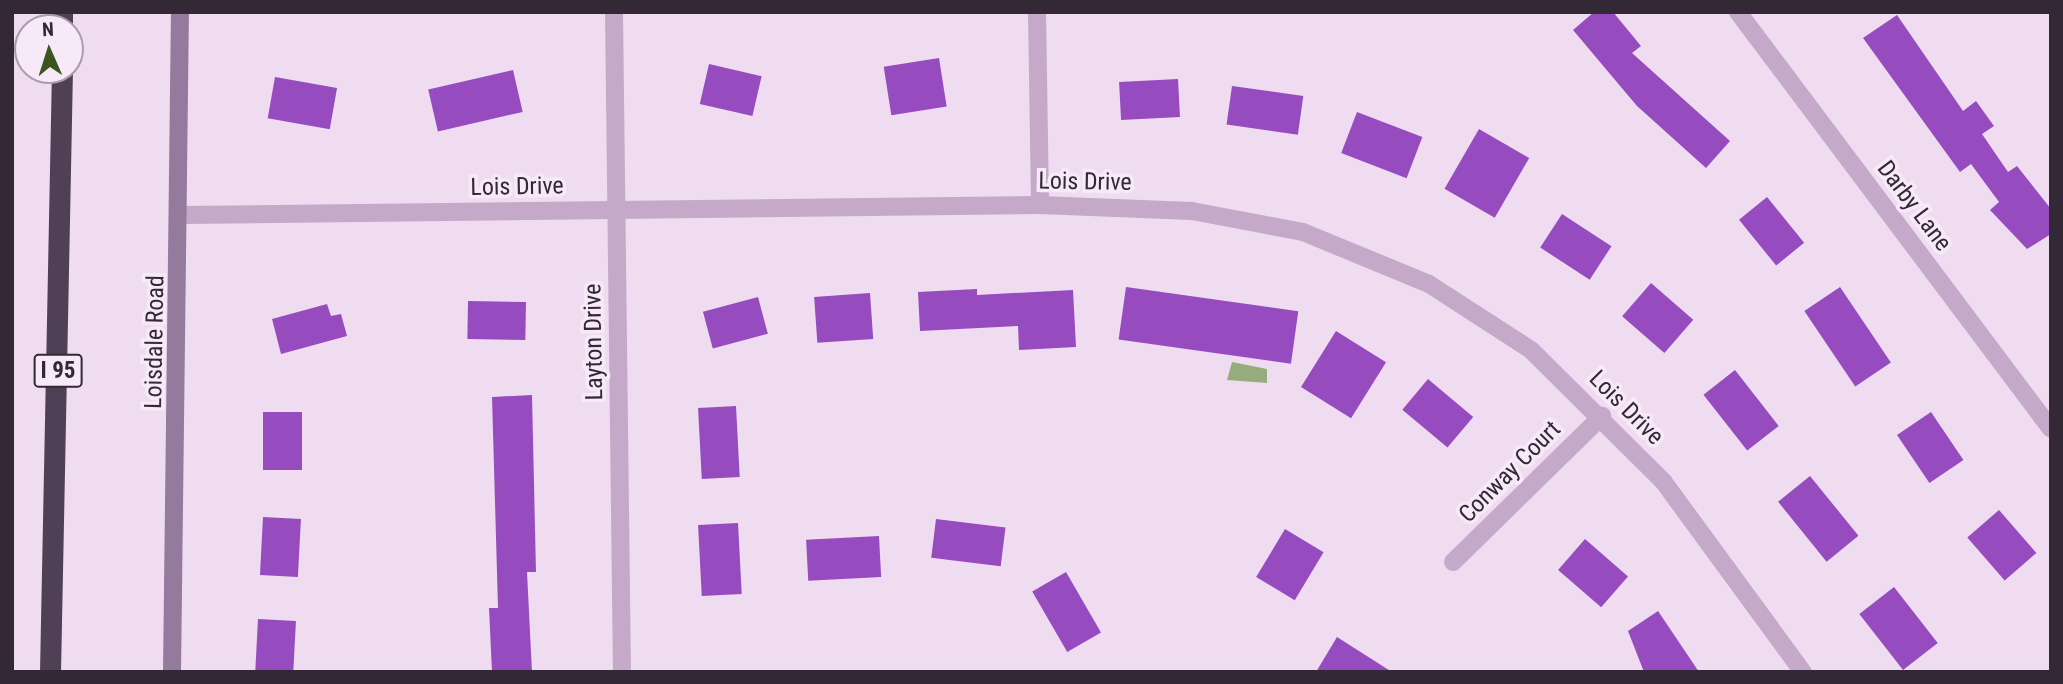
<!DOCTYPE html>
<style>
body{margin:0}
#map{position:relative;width:2063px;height:684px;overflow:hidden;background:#efdcf1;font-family:"Roboto Condensed",sans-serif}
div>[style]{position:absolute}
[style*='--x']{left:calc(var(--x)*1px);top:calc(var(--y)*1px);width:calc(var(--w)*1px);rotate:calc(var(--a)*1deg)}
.water>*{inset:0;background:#97ac7d}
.building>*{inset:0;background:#964cbf;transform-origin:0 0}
.minor>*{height:18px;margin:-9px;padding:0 9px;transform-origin:9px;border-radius:9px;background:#c4a9c8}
.secondary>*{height:18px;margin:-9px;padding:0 9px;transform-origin:9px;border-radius:9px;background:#947a9c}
.motorway>*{height:21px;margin:-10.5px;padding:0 10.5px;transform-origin:10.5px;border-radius:10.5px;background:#504056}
span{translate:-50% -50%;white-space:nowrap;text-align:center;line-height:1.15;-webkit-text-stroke:7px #f8e9f9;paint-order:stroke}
.shield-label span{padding:2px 5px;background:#f8e9f9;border:2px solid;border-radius:5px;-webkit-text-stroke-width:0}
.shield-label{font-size:23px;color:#322836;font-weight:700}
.street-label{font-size:24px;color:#322836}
.frame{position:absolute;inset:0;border:14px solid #322836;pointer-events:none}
.north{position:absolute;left:14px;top:14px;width:70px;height:70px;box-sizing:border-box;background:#f8e9f9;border:2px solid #a99cab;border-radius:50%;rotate:357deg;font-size:19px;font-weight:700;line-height:28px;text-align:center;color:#322836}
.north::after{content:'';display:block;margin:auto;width:24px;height:32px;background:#3c5520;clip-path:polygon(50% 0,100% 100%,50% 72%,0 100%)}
</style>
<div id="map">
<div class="water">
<i style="clip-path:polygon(1232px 362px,1267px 369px,1267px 383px,1227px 380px)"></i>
</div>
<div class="building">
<i style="clip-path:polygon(1594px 12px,1613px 12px,1641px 46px,1632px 53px,1730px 141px,1706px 168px,1637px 106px,1573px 30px)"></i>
<i style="clip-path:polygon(1897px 15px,1963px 111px,1976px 101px,1994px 126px,1982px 134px,2008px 172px,2017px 166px,2051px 209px,2051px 234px,2027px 249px,1990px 210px,1999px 202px,1971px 164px,1960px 172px,1863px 38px)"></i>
<i style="left:939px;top:58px;width:49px;height:56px;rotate:81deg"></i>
<i style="left:709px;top:64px;width:54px;height:41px;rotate:13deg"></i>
<i style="left:513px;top:70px;width:43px;height:87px;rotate:77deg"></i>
<i style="left:275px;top:77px;width:63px;height:42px;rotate:10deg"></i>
<i style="left:1178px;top:79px;width:38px;height:59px;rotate:87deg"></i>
<i style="left:1232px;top:86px;width:72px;height:39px;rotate:8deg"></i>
<i style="left:1357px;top:112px;width:70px;height:44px;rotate:21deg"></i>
<i style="left:1479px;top:129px;width:58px;height:69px;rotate:30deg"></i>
<i style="left:1767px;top:197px;width:59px;height:36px;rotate:51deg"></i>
<i style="left:1562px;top:214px;width:59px;height:40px;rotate:33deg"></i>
<i style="left:1651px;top:283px;width:56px;height:44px;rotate:41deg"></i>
<i style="left:1126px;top:287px;width:174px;height:53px;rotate:8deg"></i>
<i style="left:1840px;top:287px;width:91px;height:43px;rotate:56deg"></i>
<i style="clip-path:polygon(977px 289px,977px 295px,1073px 290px,1076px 347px,1019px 350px,1018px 326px,920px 331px,918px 292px)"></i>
<i style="left:870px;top:293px;width:46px;height:56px;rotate:86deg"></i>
<i style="left:758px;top:297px;width:38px;height:57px;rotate:75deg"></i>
<i style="left:468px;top:301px;width:58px;height:38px;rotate:1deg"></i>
<i style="clip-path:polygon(327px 304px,331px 316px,341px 314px,347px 336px,281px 354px,272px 319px)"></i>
<i style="left:1336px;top:331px;width:59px;height:66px;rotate:32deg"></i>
<i style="left:1735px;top:370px;width:71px;height:40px;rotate:52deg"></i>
<i style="left:1428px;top:379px;width:59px;height:40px;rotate:40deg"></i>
<i style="clip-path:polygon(532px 395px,536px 572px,527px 572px,532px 672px,492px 672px,489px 608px,498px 608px,492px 397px)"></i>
<i style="left:736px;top:406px;width:71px;height:38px;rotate:87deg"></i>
<i style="left:263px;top:412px;width:39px;height:58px"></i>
<i style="left:1931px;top:412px;width:58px;height:41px;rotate:56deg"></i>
<i style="left:1810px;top:476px;width:77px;height:41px;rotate:51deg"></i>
<i style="left:1999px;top:510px;width:57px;height:42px;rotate:49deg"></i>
<i style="left:263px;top:517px;width:38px;height:58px;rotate:3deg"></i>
<i style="left:936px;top:519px;width:70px;height:39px;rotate:7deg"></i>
<i style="left:738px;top:523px;width:71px;height:40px;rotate:87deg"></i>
<i style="left:1285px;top:529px;width:45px;height:56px;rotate:31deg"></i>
<i style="left:879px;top:536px;width:41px;height:73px;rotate:87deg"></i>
<i style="left:1585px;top:539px;width:57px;height:41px;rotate:41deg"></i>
<i style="left:1066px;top:572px;width:70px;height:39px;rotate:60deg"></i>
<i style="left:1894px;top:587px;width:71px;height:44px;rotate:52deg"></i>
<i style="clip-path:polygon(1658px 611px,1699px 672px,1644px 672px,1628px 631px)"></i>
<i style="left:258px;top:619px;width:38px;height:53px;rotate:3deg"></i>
<i style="clip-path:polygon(1337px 637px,1392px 672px,1316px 672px)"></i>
</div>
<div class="minor">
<i style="--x:614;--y:12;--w:660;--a:89.31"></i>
<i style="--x:1037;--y:12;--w:193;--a:89.1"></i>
<i style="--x:1738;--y:12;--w:521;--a:53.11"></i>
<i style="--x:182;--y:215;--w:858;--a:-0.67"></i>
<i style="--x:1040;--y:205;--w:152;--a:2.3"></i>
<i style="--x:1192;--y:211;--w:113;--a:10.7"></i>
<i style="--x:1303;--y:232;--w:136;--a:22.4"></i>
<i style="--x:1429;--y:284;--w:121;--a:32.9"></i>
<i style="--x:1531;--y:350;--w:186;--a:44.8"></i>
<i style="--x:1663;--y:481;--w:237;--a:53.8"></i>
<i style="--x:1453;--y:562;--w:209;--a:-44.4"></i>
</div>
<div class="secondary">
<i style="--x:172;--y:672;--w:660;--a:-89.31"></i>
</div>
<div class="motorway">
<i style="--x:62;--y:12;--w:16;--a:90"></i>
<i style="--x:50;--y:672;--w:602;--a:-88.86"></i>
</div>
<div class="shield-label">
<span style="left:58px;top:371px">I 95</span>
</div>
<div class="street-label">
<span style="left:1085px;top:182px;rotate:1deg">Lois Drive</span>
<span style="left:517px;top:187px;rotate:-1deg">Lois Drive</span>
<span style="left:1914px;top:206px;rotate:53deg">Darby Lane</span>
<span style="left:155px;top:342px;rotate:-89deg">Loisdale Road</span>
<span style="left:594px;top:342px;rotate:-91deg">Layton Drive</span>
<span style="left:1626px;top:408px;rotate:45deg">Lois Drive</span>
<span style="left:1510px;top:472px;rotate:-45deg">Conway Court</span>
</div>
<div class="frame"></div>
<div class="north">N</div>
</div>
